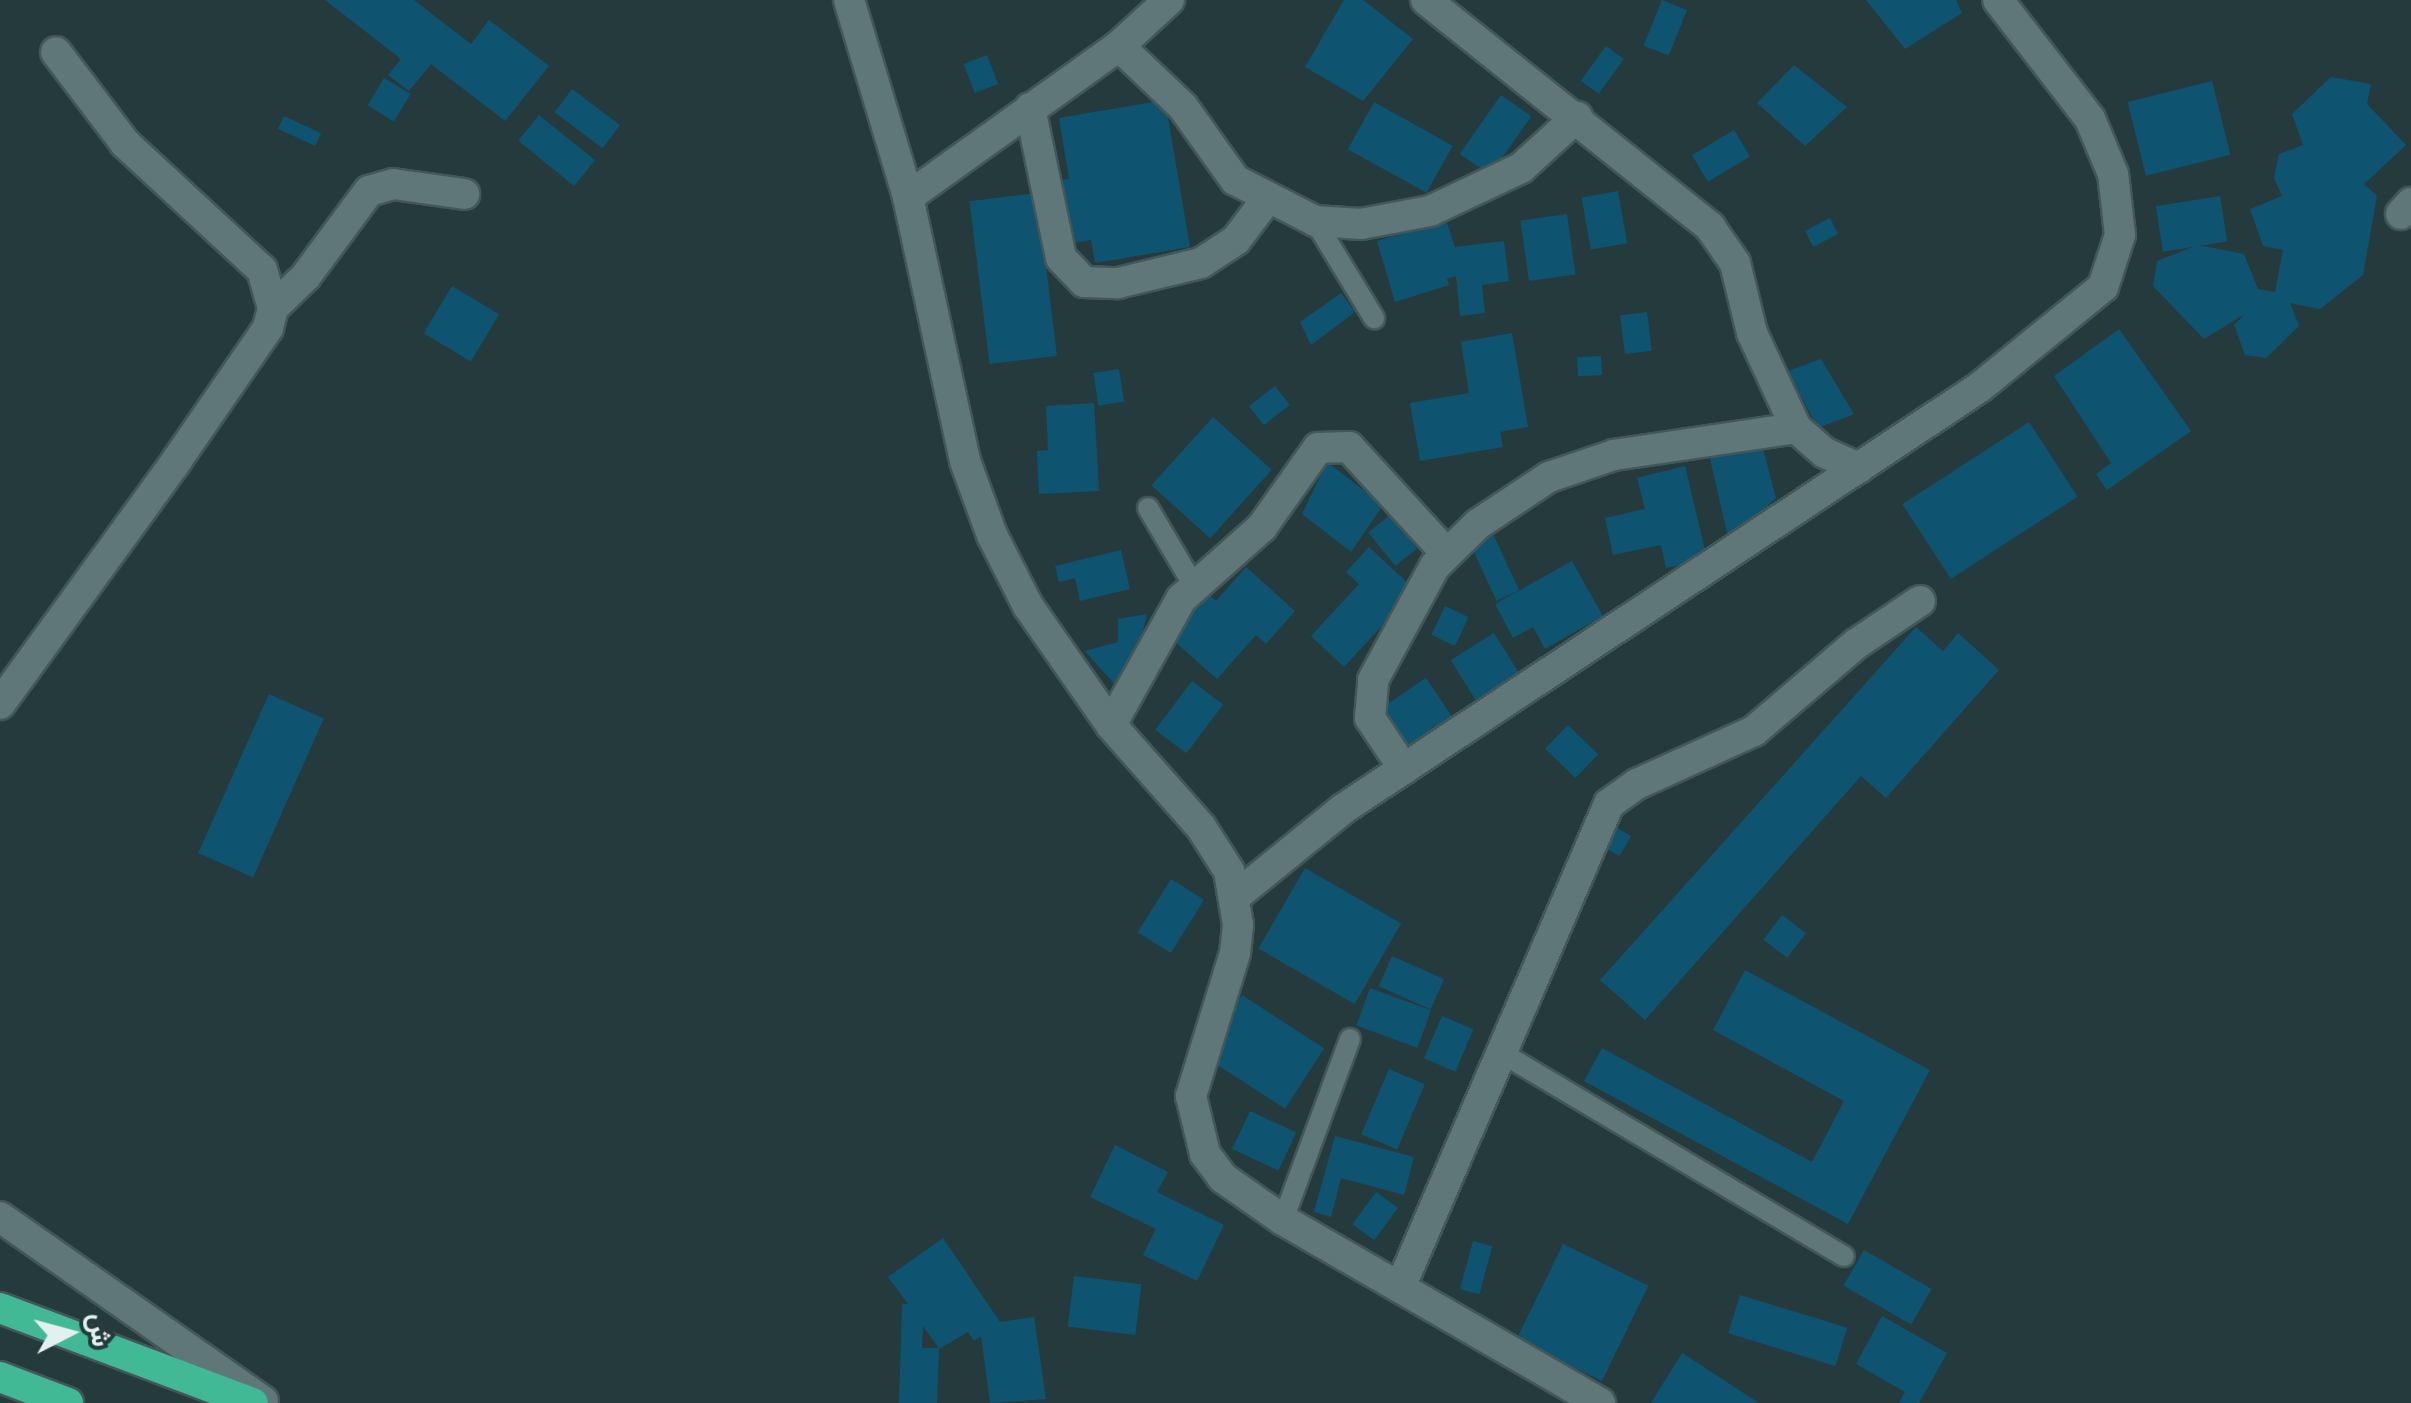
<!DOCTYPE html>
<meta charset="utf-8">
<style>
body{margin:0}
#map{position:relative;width:2411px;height:1403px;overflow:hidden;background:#253a3c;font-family:"Fira Sans Condensed",Vazirmatn,sans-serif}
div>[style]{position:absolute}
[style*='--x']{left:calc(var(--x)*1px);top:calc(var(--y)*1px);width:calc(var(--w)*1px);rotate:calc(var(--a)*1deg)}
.building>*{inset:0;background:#0e5471;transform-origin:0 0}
.roads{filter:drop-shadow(2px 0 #445758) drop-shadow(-2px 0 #445758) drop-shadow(0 2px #445758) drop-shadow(0 -2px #445758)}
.lane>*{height:20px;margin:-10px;padding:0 10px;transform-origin:10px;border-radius:10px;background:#5f7778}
.street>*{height:30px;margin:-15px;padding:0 15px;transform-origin:15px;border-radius:15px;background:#5f7778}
.highway>*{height:30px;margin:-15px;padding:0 15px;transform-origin:15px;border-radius:15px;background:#42b995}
span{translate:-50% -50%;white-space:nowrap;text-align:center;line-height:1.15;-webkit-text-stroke:10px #253a3c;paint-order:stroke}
.north{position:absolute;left:20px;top:1283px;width:100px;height:100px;-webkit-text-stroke:8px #253a3c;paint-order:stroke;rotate:84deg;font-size:28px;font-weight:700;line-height:40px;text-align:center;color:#e3f0f0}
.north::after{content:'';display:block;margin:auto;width:35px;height:45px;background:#e3f0f0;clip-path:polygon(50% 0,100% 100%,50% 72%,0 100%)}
</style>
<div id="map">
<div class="building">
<i style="clip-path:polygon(325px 0,414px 0,471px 44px,489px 20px,549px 66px,505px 121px,431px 64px,409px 91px,388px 75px,401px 59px)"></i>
<i style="clip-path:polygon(1344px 0,1363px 0,1413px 39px,1363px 101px,1305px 67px)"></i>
<i style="left:1662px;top:0;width:27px;height:49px;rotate:22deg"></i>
<i style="clip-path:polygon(1866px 0,1956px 0,1962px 13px,1905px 49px)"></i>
<i style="left:1606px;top:46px;width:22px;height:43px;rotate:36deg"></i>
<i style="left:987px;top:55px;width:31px;height:25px;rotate:69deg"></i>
<i style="clip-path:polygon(1794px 65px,1847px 107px,1805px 146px,1757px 103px)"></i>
<i style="clip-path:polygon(2331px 77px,2371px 84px,2367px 104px,2406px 145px,2364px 184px,2377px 196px,2363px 275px,2320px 309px,2290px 303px,2299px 326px,2266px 358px,2245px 355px,2234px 325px,2245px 314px,2204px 339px,2153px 286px,2157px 261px,2198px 245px,2244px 254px,2258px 289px,2275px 292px,2283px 250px,2263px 246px,2250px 209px,2282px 196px,2274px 178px,2279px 154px,2303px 145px,2292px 114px)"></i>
<i style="left:384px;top:78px;width:31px;height:32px;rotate:31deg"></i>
<i style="left:2212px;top:81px;width:76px;height:87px;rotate:76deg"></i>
<i style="left:572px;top:89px;width:60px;height:29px;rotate:37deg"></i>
<i style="left:1501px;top:95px;width:37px;height:72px;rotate:35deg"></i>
<i style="clip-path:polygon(1165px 100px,1190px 247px,1095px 263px,1091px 240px,1067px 244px,1056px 180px,1069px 179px,1059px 118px)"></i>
<i style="left:1374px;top:102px;width:90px;height:54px;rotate:29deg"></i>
<i style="left:539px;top:115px;width:72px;height:33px;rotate:39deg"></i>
<i style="left:284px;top:116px;width:41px;height:14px;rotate:25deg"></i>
<i style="left:1734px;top:130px;width:31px;height:49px;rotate:59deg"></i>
<i style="left:1618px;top:191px;width:53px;height:37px;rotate:80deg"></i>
<i style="left:1037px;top:193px;width:164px;height:68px;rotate:83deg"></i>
<i style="left:2220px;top:196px;width:46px;height:65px;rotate:81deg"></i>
<i style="left:1567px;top:214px;width:61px;height:47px;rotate:82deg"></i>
<i style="left:1830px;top:218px;width:18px;height:28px;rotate:63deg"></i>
<i style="clip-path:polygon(1446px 220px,1455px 247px,1504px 241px,1509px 281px,1482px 285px,1485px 313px,1460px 316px,1456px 276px,1447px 279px,1449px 285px,1395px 302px,1377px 241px)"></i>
<i style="left:452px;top:286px;width:55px;height:55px;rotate:31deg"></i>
<i style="clip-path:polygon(1341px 293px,1355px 312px,1311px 345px,1300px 322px)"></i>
<i style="left:1647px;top:312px;width:39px;height:27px;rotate:83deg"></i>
<i style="clip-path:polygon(2119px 329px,2191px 431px,2107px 490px,2096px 474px,2111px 463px,2054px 376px)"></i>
<i style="clip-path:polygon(1512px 333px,1528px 427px,1500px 432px,1503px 447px,1420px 461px,1410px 403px,1469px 393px,1461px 342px)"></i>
<i style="left:1601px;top:356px;width:19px;height:24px;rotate:87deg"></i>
<i style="clip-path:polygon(1821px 359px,1854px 414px,1818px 428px,1788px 371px)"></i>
<i style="left:1119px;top:369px;width:33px;height:26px;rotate:81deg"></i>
<i style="left:1275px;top:386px;width:24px;height:33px;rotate:52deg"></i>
<i style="clip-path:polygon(1094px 403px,1099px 491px,1039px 494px,1037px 451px,1048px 450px,1046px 406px)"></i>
<i style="left:1213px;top:417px;width:79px;height:92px;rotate:42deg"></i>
<i style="left:2029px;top:422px;width:89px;height:151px;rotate:57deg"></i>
<i style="clip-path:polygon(1761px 441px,1776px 498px,1729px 541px,1708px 450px)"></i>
<i style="clip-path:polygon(1327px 462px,1383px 505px,1351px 552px,1302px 514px)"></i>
<i style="clip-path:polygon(1685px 466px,1707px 559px,1666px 568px,1661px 545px,1613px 555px,1605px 518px,1645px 509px,1637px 478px)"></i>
<i style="left:1390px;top:515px;width:43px;height:28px;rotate:51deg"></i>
<i style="left:1493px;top:534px;width:62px;height:25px;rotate:65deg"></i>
<i style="clip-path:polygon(1369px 547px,1415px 590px,1344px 667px,1311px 636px,1359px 584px,1346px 572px)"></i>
<i style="clip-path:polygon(1121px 550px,1130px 589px,1080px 601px,1075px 578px,1059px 582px,1055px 566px)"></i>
<i style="clip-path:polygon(1572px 561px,1603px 616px,1545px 649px,1533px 627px,1513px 638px,1495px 604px)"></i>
<i style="clip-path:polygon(1246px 567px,1295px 611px,1266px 644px,1256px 635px,1217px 679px,1165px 633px,1203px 590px,1216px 601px)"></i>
<i style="left:1445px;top:606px;width:26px;height:32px;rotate:25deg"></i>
<i style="clip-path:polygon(1147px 614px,1133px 675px,1118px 688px,1085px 651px,1118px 642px,1118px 619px)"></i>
<i style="clip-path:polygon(1916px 627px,1943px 651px,1958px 633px,1999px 670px,1886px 798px,1861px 776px,1645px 1020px,1600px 980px)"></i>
<i style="left:1494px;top:633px;width:49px;height:51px;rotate:58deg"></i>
<i style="left:1426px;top:678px;width:48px;height:53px;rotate:56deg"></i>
<i style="left:1192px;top:681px;width:39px;height:61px;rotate:37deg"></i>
<i style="left:269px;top:694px;width:60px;height:174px;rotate:24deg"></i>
<i style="left:1568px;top:725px;width:42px;height:33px;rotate:44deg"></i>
<i style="left:1612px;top:825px;width:22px;height:23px;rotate:30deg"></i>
<i style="left:1305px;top:868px;width:111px;height:93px;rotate:30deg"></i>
<i style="left:1171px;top:879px;width:39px;height:63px;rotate:32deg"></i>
<i style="left:1782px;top:915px;width:30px;height:31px;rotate:37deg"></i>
<i style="left:1392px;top:956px;width:57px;height:33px;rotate:24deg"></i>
<i style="clip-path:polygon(1745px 970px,1930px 1070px,1848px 1224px,1584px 1081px,1602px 1048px,1812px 1162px,1844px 1101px,1713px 1030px)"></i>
<i style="left:1370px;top:988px;width:65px;height:40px;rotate:20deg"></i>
<i style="left:1242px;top:995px;width:98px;height:72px;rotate:33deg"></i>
<i style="left:1442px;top:1016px;width:34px;height:46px;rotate:23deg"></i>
<i style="left:1389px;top:1069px;width:39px;height:71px;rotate:23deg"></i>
<i style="left:1250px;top:1111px;width:51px;height:42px;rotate:25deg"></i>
<i style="clip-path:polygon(1335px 1136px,1414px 1157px,1404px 1195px,1341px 1178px,1331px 1217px,1314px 1212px)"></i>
<i style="clip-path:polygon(1115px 1145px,1168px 1172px,1157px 1192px,1224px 1225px,1197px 1281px,1143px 1255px,1156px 1229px,1090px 1197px)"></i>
<i style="left:1376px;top:1192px;width:27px;height:40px;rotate:36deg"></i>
<i style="clip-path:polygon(evenodd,943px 1238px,1000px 1322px,1034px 1317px,1046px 1399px,990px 1403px,981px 1336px,974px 1341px,968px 1332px,939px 1349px,937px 1403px,899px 1403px,902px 1304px,908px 1304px,888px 1277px,943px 1238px,923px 1326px,936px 1344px,939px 1348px,922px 1348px,923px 1326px)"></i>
<i style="left:1473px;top:1241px;width:20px;height:50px;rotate:15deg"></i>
<i style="left:1563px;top:1244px;width:95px;height:106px;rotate:26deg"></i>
<i style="left:1864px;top:1250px;width:78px;height:41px;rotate:30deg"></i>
<i style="left:1074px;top:1276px;width:68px;height:51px;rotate:7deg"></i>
<i style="left:1740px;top:1295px;width:112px;height:40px;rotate:17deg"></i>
<i style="clip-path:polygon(1882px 1316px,1947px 1353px,1919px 1403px,1899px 1403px,1905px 1392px,1856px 1364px)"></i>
<i style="clip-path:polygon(1682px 1353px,1759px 1403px,1651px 1403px)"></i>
</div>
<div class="roads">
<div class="lane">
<i style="--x:1315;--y:221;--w:114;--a:58.7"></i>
<i style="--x:1148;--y:508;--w:88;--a:59.4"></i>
<i style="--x:1505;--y:1055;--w:394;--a:30.7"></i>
<i style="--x:1283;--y:1220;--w:193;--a:-69.7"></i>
</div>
<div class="street">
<i style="--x:849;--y:0;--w:206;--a:73.3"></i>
<i style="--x:908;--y:197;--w:270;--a:77.8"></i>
<i style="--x:965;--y:461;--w:79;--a:70"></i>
<i style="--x:992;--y:535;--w:80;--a:63.1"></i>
<i style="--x:1028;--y:606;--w:145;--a:55.1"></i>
<i style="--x:1111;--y:725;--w:136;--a:48.6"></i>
<i style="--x:1201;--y:827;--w:52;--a:57.5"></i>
<i style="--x:1229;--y:871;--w:55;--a:80.5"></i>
<i style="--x:1238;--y:925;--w:28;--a:96"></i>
<i style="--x:1235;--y:953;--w:150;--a:107.1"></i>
<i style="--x:1191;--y:1096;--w:60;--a:76.4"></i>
<i style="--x:1205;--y:1154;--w:30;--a:53"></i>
<i style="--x:1223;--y:1178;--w:73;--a:35"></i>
<i style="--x:1283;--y:1220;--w:366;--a:30"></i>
<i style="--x:1426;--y:0;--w:364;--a:38.6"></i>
<i style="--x:1710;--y:227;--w:44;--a:55.2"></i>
<i style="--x:1735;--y:263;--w:72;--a:76.3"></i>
<i style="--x:1752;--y:333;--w:105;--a:65.1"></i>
<i style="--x:1796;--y:428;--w:38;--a:41"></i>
<i style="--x:1825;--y:453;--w:37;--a:24"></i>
<i style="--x:1119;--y:46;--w:88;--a:43.6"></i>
<i style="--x:1183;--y:107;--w:90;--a:54.5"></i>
<i style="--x:1235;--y:180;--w:90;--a:27.1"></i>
<i style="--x:1315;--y:221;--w:46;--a:3.7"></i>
<i style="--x:1361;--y:224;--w:70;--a:-10.7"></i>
<i style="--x:1430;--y:211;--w:101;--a:-25.3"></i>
<i style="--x:1521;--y:168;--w:76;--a:-42.3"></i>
<i style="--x:1030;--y:108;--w:153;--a:78.3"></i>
<i style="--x:1061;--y:258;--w:33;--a:46"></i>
<i style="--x:1084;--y:282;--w:34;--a:2"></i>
<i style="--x:1118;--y:283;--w:85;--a:-13.5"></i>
<i style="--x:1201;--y:263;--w:42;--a:-33.3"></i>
<i style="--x:1236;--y:240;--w:51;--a:-52.9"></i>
<i style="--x:908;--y:197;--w:259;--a:-35.6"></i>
<i style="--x:1119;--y:46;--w:68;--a:-42.6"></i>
<i style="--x:2401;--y:214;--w:15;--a:-48"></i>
<i style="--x:273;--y:308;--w:46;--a:-44.1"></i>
<i style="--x:306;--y:276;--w:106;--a:-53.5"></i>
<i style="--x:369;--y:191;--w:25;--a:-16"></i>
<i style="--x:393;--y:184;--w:72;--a:8"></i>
<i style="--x:0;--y:704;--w:301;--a:-54"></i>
<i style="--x:177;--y:460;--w:160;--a:-55.4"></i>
<i style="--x:268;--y:328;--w:21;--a:-76"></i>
<i style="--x:273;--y:308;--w:40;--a:-106"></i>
<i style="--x:262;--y:270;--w:187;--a:-137.2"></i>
<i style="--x:125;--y:143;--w:114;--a:-127.2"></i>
<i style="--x:1111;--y:725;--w:144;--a:-60.9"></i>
<i style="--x:1181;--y:599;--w:108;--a:-41.6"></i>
<i style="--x:1262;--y:527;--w:97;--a:-54.7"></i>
<i style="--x:1318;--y:448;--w:31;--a:-2"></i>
<i style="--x:1349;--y:447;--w:145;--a:47.5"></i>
<i style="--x:1404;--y:769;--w:61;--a:-123.7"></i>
<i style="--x:1370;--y:718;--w:38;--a:-85"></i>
<i style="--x:1373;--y:680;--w:130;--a:-61.5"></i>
<i style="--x:1435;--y:566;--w:60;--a:-44.3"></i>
<i style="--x:1478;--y:524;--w:85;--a:-33.5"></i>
<i style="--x:1549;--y:477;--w:69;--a:-18.7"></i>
<i style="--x:1614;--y:455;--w:184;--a:-8.4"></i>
<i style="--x:1236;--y:896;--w:138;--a:-39.1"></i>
<i style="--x:1343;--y:809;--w:764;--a:-33.52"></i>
<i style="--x:1980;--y:387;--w:159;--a:-39.1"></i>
<i style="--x:2103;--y:287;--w:55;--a:-71.9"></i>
<i style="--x:2120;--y:235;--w:61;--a:-96.5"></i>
<i style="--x:2113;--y:174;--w:60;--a:-112.7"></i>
<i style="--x:2090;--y:119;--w:150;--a:-127.7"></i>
<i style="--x:0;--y:1217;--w:321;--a:35"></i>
<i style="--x:1402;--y:1283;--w:522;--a:-66.63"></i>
<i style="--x:1609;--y:804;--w:34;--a:-36"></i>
<i style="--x:1637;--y:784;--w:128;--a:-24.4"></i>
<i style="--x:1754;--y:731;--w:134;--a:-40.5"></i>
<i style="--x:1856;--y:644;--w:77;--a:-33.9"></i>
</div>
<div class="highway">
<i style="--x:0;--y:1308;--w:270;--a:20.6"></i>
<i style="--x:0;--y:1377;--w:73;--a:20.9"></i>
</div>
</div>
<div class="north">ش</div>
</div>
